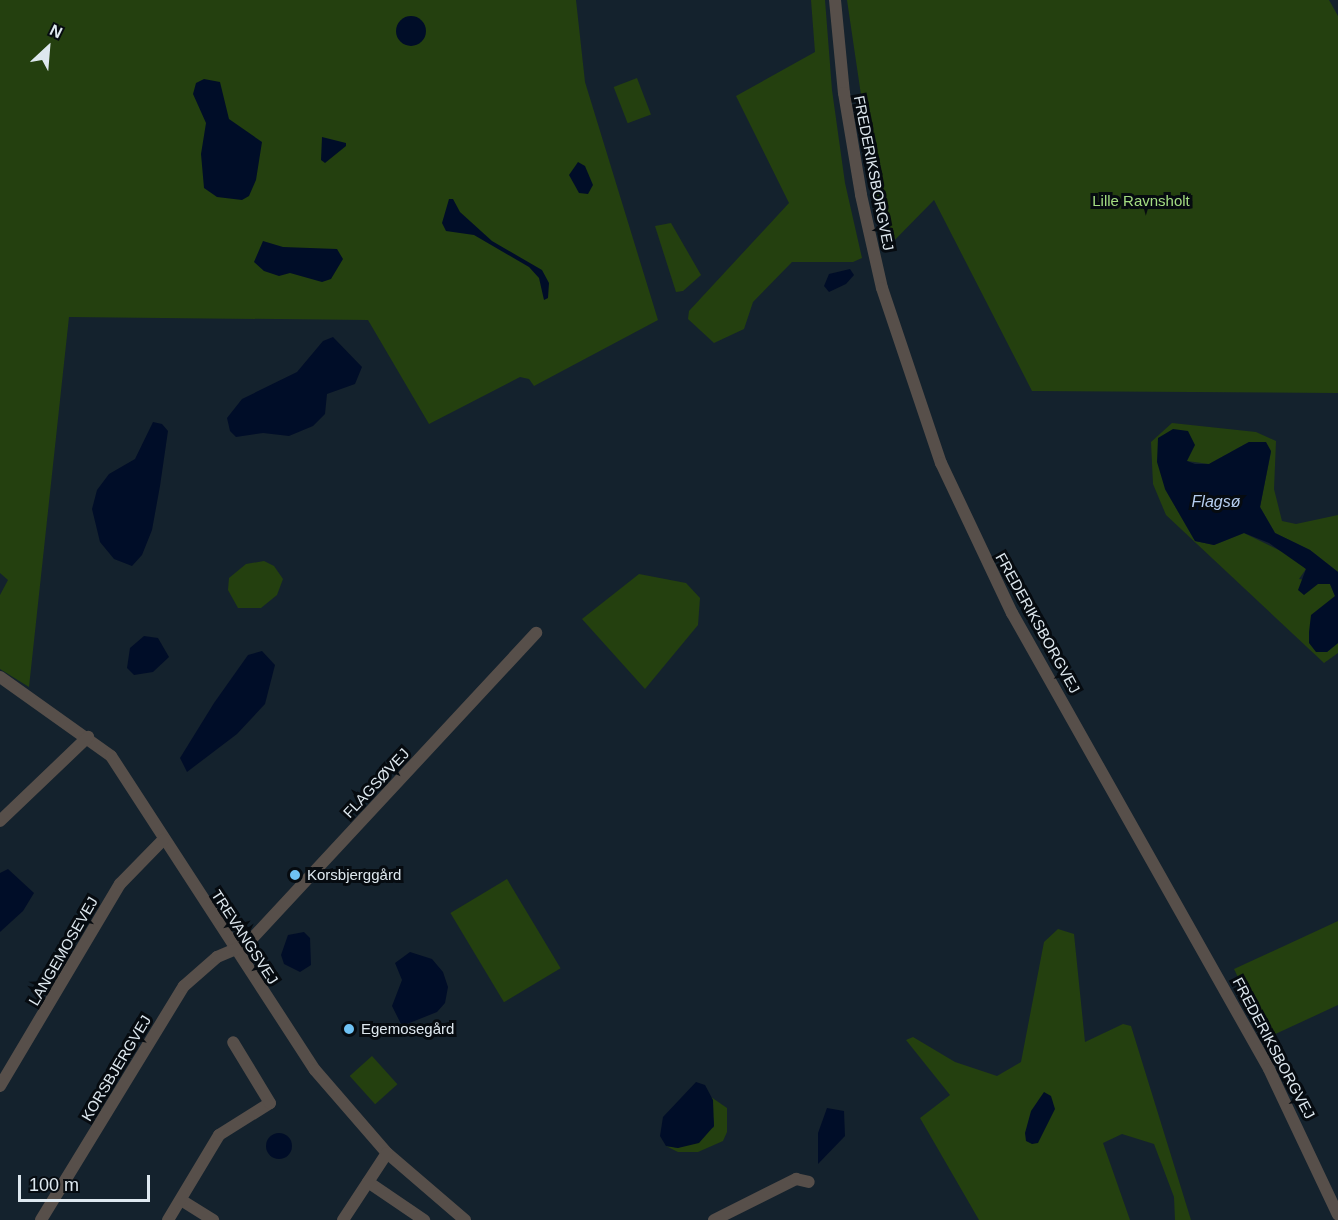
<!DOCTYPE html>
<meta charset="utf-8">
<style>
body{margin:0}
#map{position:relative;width:1338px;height:1220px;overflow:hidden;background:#14222d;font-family:Arial,sans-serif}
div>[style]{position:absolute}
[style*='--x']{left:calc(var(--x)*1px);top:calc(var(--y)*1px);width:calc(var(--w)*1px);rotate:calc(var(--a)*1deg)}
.green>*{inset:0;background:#24400f;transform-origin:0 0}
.water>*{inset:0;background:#000d28}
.round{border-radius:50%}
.minor>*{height:12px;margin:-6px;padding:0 6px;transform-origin:6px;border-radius:6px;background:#574f4a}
.dots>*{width:16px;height:16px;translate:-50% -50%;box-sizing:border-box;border:3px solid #060b10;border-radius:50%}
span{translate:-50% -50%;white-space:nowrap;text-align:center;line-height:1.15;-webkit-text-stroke:6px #060b10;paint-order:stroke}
.street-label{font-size:15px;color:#dee8ef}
.park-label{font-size:15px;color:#a4dd82}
.poi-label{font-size:15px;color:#dee8ef}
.left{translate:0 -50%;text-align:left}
.water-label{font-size:16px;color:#b5cdee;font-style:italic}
.north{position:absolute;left:18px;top:18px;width:60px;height:60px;-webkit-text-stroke:4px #060b10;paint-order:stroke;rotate:26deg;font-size:16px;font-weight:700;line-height:24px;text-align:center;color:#dee8ef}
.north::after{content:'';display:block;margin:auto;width:21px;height:27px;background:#dee8ef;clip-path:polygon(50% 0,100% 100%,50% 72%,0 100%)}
.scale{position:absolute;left:18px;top:1175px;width:132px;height:27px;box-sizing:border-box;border:3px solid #dee8ef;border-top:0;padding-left:8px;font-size:18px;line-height:21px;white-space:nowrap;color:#dee8ef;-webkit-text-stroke:4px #060b10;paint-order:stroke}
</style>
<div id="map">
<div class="green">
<i style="clip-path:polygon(0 0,576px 0,585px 82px,658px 320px,534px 386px,529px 379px,520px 377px,429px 424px,368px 320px,69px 317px,29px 687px,0 669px,0 595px,8px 580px,0 573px)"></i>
<i style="clip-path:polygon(811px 0,825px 0,832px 90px,845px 183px,862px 258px,853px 262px,792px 262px,753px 302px,744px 329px,714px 343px,688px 319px,689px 311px,789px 203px,736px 96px,815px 52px)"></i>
<i style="clip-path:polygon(847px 0,1329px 0,1338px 16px,1338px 393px,1032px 391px,934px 200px,884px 251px)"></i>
<i style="left:637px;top:78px;width:39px;height:25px;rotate:69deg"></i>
<i style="clip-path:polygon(671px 223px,701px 275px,683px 291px,676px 292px,655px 226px)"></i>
<i style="clip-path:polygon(1172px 423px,1256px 432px,1276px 441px,1274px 489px,1282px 521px,1296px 524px,1338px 515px,1338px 572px,1310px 550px,1275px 533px,1260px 507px,1271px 452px,1249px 442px,1209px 464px,1187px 461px,1165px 489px,1195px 541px,1214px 545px,1244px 533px,1293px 557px,1306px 569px,1299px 579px,1330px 584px,1335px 596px,1327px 652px,1338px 643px,1338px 653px,1324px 663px,1166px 515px,1153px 484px,1151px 442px)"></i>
<i style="clip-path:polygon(264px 561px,274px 566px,283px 579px,277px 595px,261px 608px,238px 608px,228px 590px,229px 578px,246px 564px)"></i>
<i style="clip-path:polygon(639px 574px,686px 583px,700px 598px,698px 625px,645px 689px,582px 619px)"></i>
<i style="left:507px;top:879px;width:104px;height:66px;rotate:59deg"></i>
<i style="clip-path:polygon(1338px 921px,1338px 1005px,1267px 1038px,1234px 969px)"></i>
<i style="clip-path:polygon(1058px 929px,1074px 934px,1085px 1042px,1123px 1024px,1131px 1026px,1191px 1220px,1175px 1220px,1174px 1197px,1154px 1144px,1122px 1134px,1103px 1143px,1130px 1220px,979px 1220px,920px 1118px,950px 1095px,906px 1040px,913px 1037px,955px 1062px,997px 1076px,1021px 1062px,1044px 942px)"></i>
<i style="left:372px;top:1056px;width:38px;height:30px;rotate:48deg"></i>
<i style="clip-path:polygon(711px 1097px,727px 1108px,727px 1132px,723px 1141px,698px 1152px,678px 1152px,666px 1146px,678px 1148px,714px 1127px)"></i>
</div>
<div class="water">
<i class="round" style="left:396px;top:16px;width:30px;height:30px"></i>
<i style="clip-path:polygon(204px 79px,220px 82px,229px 119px,262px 142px,256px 180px,249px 196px,242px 200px,217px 197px,204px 188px,201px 154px,206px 123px,193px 94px,196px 83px)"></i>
<i style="clip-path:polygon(322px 137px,346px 143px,346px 146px,325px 163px,321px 160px)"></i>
<i style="clip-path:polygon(578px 162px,585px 166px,593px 185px,588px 194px,579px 193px,569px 175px)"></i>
<i style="clip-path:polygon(449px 199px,453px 199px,460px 212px,492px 241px,542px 270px,549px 283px,548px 298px,544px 300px,539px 278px,529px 267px,474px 235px,446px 231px,442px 223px)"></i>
<i style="clip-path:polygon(263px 241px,283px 247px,337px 249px,343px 259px,331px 279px,322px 282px,290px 273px,279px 276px,264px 271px,254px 262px)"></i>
<i style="clip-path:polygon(850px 269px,854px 275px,846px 284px,829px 292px,824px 286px,829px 274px)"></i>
<i style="clip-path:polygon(333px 337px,362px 367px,355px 384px,327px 394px,325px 414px,313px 426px,289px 436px,263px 433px,236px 437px,230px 431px,227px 418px,242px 399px,297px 372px,323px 341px)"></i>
<i style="clip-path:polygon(153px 422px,162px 424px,168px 431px,160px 486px,152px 530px,142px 555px,132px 566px,114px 559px,100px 542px,92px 509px,97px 490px,109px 474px,135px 459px)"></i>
<i style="clip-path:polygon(1173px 429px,1188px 431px,1195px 445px,1187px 461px,1195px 464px,1209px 464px,1249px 442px,1266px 442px,1271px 451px,1260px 507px,1275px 533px,1310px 550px,1338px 572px,1338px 643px,1327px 652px,1316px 652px,1309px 643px,1309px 632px,1311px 615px,1335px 596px,1330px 584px,1318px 584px,1304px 595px,1298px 590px,1306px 569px,1269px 543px,1244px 533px,1214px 545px,1195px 541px,1165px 489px,1157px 462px,1158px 438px)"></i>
<i style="clip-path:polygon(144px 636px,158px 638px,169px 657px,153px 672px,134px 675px,127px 668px,130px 648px)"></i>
<i style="clip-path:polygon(262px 651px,275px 665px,265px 704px,237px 734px,187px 772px,180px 758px,214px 703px,248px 655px)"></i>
<i style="clip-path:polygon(8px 869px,34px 893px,23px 911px,0 932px,0 873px)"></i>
<i style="clip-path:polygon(304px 932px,310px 938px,311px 965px,300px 972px,284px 964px,281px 955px,288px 935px)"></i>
<i style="clip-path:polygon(410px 952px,432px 959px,443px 972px,448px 987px,445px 1003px,437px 1012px,402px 1026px,392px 1006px,402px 980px,395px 963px)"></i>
<i style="clip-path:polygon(696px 1082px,705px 1085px,713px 1100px,714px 1126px,699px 1143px,678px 1148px,666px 1146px,660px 1136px,663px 1117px)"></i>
<i style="clip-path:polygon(1044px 1092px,1051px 1096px,1055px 1109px,1038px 1143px,1032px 1144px,1026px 1141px,1025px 1133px,1031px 1111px)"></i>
<i style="clip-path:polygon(827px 1108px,844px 1111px,845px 1136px,818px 1164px,818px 1133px)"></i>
<i class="round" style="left:266px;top:1133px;width:26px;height:26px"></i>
</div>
<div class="minor">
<i style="--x:835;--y:0;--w:93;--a:84.5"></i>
<i style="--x:844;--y:93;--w:103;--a:80.5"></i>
<i style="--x:861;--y:195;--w:95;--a:77.3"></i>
<i style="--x:882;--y:288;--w:185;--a:71.4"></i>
<i style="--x:941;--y:463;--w:166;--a:64.7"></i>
<i style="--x:1012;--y:613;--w:523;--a:60.59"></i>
<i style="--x:1269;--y:1069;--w:161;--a:64.7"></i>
<i style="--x:0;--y:677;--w:136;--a:35.4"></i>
<i style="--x:111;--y:756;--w:374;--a:57"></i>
<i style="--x:315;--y:1070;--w:110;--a:49.1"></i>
<i style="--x:387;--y:1153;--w:103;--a:40.7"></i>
<i style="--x:0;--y:821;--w:122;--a:-43.7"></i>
<i style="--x:0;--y:1086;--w:235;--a:-59.3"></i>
<i style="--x:120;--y:884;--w:62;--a:-45.7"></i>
<i style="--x:368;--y:1182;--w:68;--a:34.2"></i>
<i style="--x:181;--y:1200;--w:38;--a:32"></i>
<i style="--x:41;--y:1220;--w:274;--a:-58.6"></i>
<i style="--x:184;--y:986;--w:44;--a:-41.3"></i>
<i style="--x:217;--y:957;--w:33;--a:-23"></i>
<i style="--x:247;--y:944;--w:425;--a:-47.1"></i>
<i style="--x:168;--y:1220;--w:99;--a:-59"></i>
<i style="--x:219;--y:1135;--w:60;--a:-32.1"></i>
<i style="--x:270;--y:1103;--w:71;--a:-121.2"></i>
<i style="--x:343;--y:1220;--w:80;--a:-56.7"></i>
<i style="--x:714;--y:1220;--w:92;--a:-26.6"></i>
<i style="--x:796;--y:1179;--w:13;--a:13"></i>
</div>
<div class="dots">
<i style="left:295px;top:875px;background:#6fc2f4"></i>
<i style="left:349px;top:1029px;background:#6fc2f4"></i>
</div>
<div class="street-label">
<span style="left:874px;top:173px;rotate:79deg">FREDERIKSBORGVEJ</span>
<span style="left:1038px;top:623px;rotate:61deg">FREDERIKSBORGVEJ</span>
<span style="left:376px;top:783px;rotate:-47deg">FLAGSØVEJ</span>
<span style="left:245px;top:937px;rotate:57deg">TREVANGSVEJ</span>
<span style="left:63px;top:951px;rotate:-60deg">LANGEMOSEVEJ</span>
<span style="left:1274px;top:1048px;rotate:62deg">FREDERIKSBORGVEJ</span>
<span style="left:116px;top:1068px;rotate:-59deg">KORSBJERGVEJ</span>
</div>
<div class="park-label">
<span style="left:1141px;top:201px">Lille Ravnsholt</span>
</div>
<div class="poi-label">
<span class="left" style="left:307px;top:875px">Korsbjerggård</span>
<span class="left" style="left:361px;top:1029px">Egemosegård</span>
</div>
<div class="water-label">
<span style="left:1216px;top:502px">Flagsø</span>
</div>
<div class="north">N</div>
<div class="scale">100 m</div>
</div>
